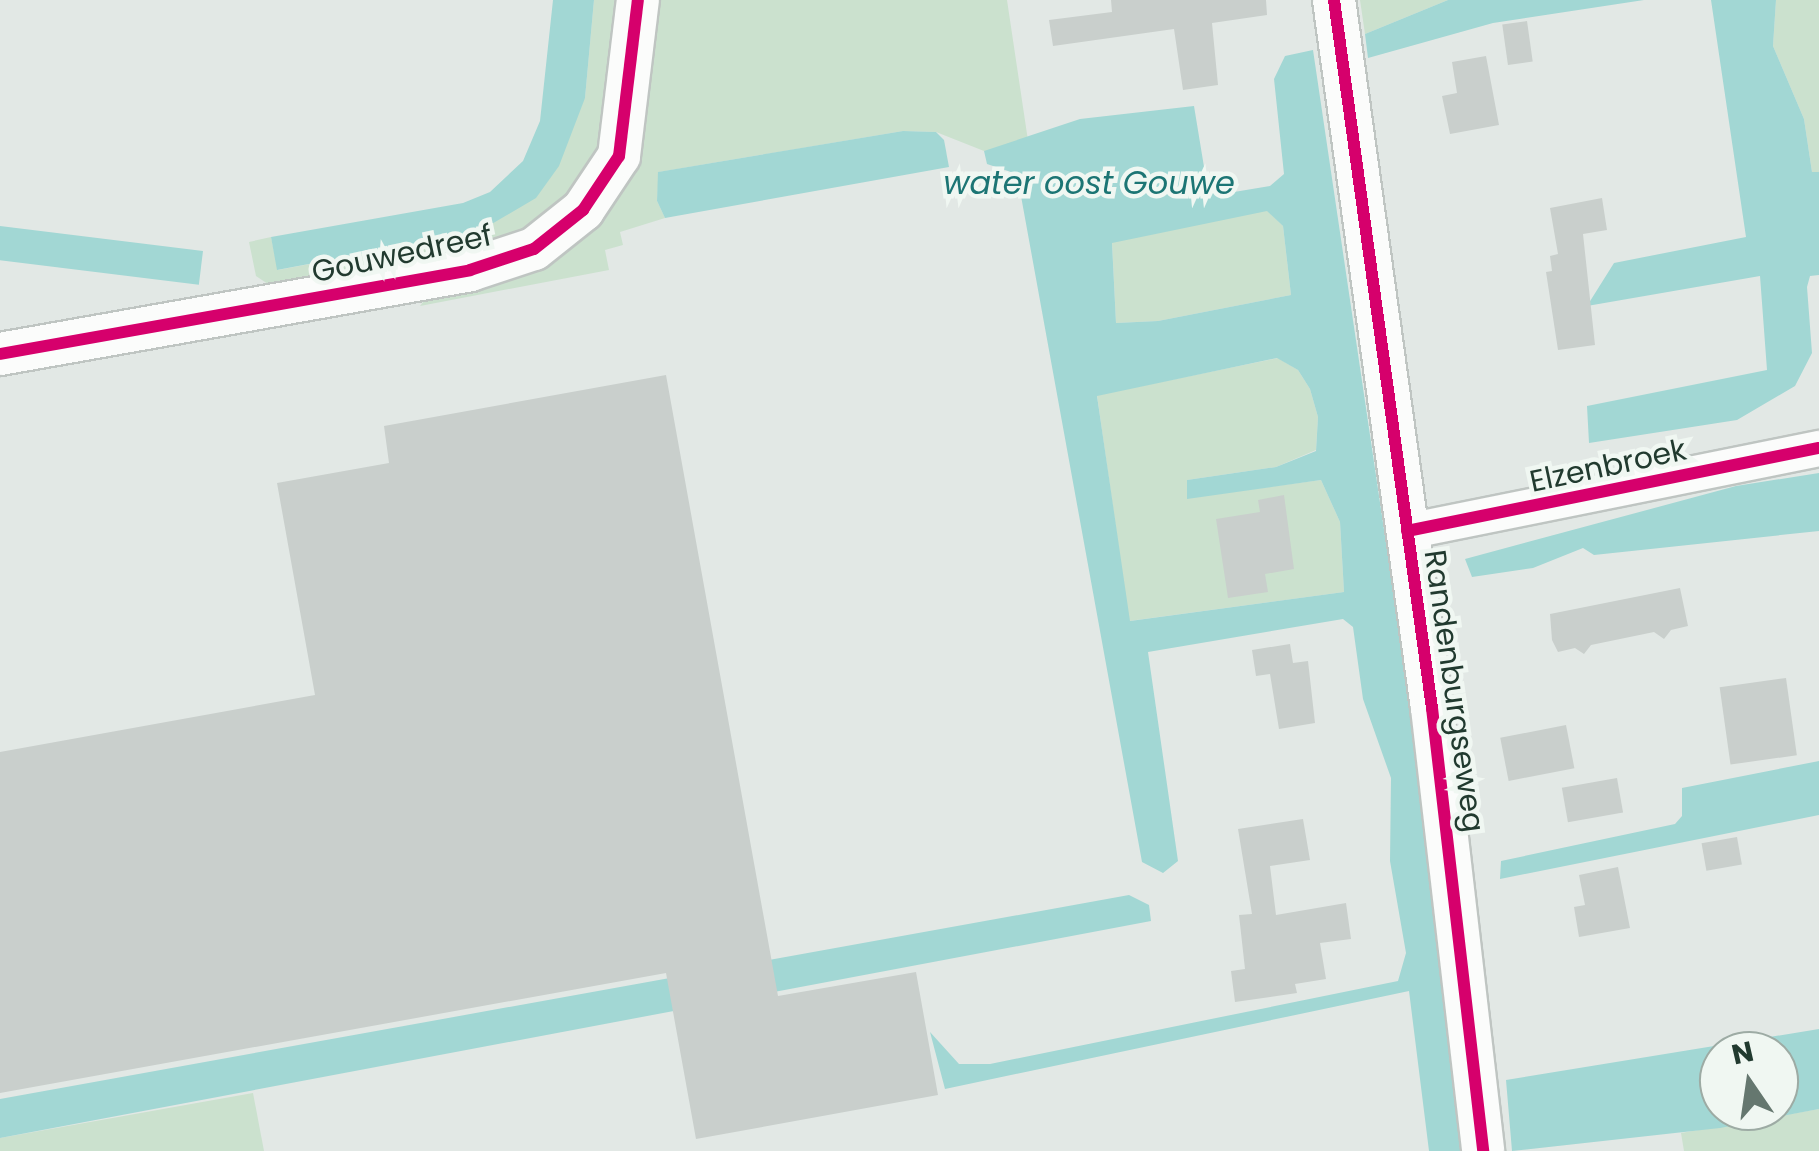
<!DOCTYPE html>
<style>
body{margin:0}
#map{position:relative;width:1819px;height:1151px;overflow:hidden;background:#e2e8e5;font-family:Poppins,sans-serif}
div>[style]{position:absolute}
[style*='--x']{left:calc(var(--x)*1px);top:calc(var(--y)*1px);width:calc(var(--w)*1px);rotate:calc(var(--a)*1deg)}
.green>*{inset:0;background:#cbe1ce}
.water>*{inset:0;background:#a2d7d4;transform-origin:0 0}
.building>*{inset:0;background:#c9cfcc;transform-origin:0 0}
.roads{filter:drop-shadow(2px 0 #bfc5c2) drop-shadow(-2px 0 #bfc5c2) drop-shadow(0 2px #bfc5c2) drop-shadow(0 -2px #bfc5c2)}
.minor>*{height:35px;margin:-17.5px;padding:0 17.5px;transform-origin:17.5px;border-radius:17.5px;background:#fbfcfb}
.tertiary>*{height:42px;margin:-21px;padding:0 21px;transform-origin:21px;border-radius:21px;background:#fbfcfb}
.cycleway>*{height:12px;margin:-6px;padding:0 6px;transform-origin:6px;border-radius:6px;background:#d6006c}
span{translate:-50% -50%;white-space:nowrap;text-align:center;line-height:1.15;-webkit-text-stroke:9px #f0f7f2;paint-order:stroke}
.street-label{font-size:30px;color:#213a2f}
.water-label{font-size:32px;color:#1c7574;font-style:italic}
.north{position:absolute;left:1699px;top:1031px;width:100px;height:100px;box-sizing:border-box;background:#f0f7f2;border:2px solid #9daba4;border-radius:50%;rotate:347deg;font-size:28px;font-weight:700;line-height:40px;text-align:center;color:#213a2f}
.north::after{content:'';display:block;margin:auto;width:35px;height:45px;background:#65776f;clip-path:polygon(50% 0,100% 100%,50% 72%,0 100%)}
</style>
<div id="map">
<div class="green">
<i style="clip-path:polygon(594px 0,621px 0,600px 145px,579px 183px,551px 212px,486px 250px,274px 288px,256px 276px,249px 242px,271px 237px,278px 270px,478px 232px,585px 98px)"></i>
<i style="clip-path:polygon(654px 0,1007px 0,1030px 154px,984px 151px,936px 132px,903px 131px,659px 172px,657px 201px,665px 218px,620px 232px,623px 245px,605px 250px,609px 270px,420px 306px,431px 292px,518px 272px,571px 249px,606px 215px,632px 170px)"></i>
<i style="clip-path:polygon(1360px 0,1448px 0,1365px 34px)"></i>
<i style="clip-path:polygon(1776px 0,1819px 0,1819px 172px,1812px 172px,1804px 119px,1773px 46px)"></i>
<i style="clip-path:polygon(1267px 210px,1283px 226px,1291px 295px,1158px 321px,1116px 323px,1112px 242px)"></i>
<i style="clip-path:polygon(1278px 358px,1298px 370px,1310px 389px,1318px 417px,1316px 450px,1276px 467px,1187px 480px,1187px 498px,1321px 480px,1340px 522px,1344px 592px,1129px 621px,1097px 395px)"></i>
<i style="clip-path:polygon(253px 1093px,264px 1151px,0 1151px,0 1138px)"></i>
<i style="clip-path:polygon(1819px 1109px,1819px 1151px,1684px 1151px,1681px 1133px)"></i>
</div>
<div class="water">
<i style="clip-path:polygon(553px 0,594px 0,585px 98px,559px 166px,536px 198px,478px 232px,277px 270px,271px 237px,463px 203px,490px 192px,523px 161px,540px 121px)"></i>
<i style="clip-path:polygon(1448px 0,1644px 0,1493px 23px,1368px 58px,1365px 34px)"></i>
<i style="clip-path:polygon(1711px 0,1776px 0,1773px 46px,1804px 119px,1812px 172px,1819px 172px,1819px 275px,1810px 276px,1807px 287px,1812px 353px,1795px 386px,1737px 420px,1589px 443px,1587px 406px,1767px 370px,1760px 276px,1587px 306px,1614px 263px,1746px 237px)"></i>
<i style="clip-path:polygon(evenodd,1313px 50px,1419px 766px,1464px 1151px,1429px 1151px,1409px 991px,945px 1089px,930px 1032px,959px 1064px,990px 1064px,1398px 981px,1406px 953px,1390px 861px,1391px 778px,1363px 699px,1353px 627px,1343px 619px,1148px 652px,1178px 861px,1163px 873px,1142px 862px,1017px 174px,987px 164px,984px 151px,1080px 119px,1194px 106px,1206px 179px,1216px 195px,1270px 186px,1284px 174px,1274px 79px,1285px 56px,1313px 50px,1267px 211px,1283px 226px,1291px 295px,1158px 321px,1116px 323px,1112px 243px,1267px 211px,1313px 50px,1277px 358px,1298px 370px,1310px 389px,1318px 417px,1316px 451px,1276px 467px,1187px 480px,1187px 499px,1321px 480px,1340px 522px,1344px 592px,1130px 621px,1097px 396px,1277px 358px)"></i>
<i style="clip-path:polygon(903px 131px,936px 132px,944px 140px,949px 167px,665px 218px,657px 201px,658px 172px)"></i>
<i style="left:203px;top:251px;width:34px;height:206px;rotate:97deg"></i>
<i style="clip-path:polygon(1819px 473px,1819px 531px,1594px 555px,1583px 548px,1533px 568px,1472px 577px,1465px 559px,1736px 486px)"></i>
<i style="clip-path:polygon(1819px 761px,1819px 815px,1500px 879px,1501px 861px,1675px 824px,1682px 816px,1682px 788px)"></i>
<i style="clip-path:polygon(1129px 895px,1149px 905px,1151px 921px,0 1138px,0 1099px)"></i>
<i style="clip-path:polygon(evenodd,1819px 1029px,1819px 1109px,1720px 1128px,1512px 1151px,1506px 1080px,1819px 1029px,1719px 1051px,1779px 1051px,1779px 1111px,1719px 1111px,1719px 1051px)"></i>
</div>
<div class="building">
<i style="clip-path:polygon(1111px 0,1266px 0,1267px 15px,1212px 23px,1218px 85px,1183px 90px,1174px 29px,1053px 46px,1049px 20px,1112px 12px)"></i>
<i style="left:1527px;top:21px;width:41px;height:25px;rotate:82deg"></i>
<i style="clip-path:polygon(1486px 56px,1499px 125px,1450px 134px,1442px 96px,1457px 93px,1452px 62px)"></i>
<i style="clip-path:polygon(1602px 198px,1607px 230px,1583px 234px,1595px 345px,1558px 350px,1546px 272px,1552px 271px,1550px 256px,1558px 254px,1550px 208px)"></i>
<i style="clip-path:polygon(666px 375px,778px 996px,916px 972px,938px 1095px,696px 1139px,666px 973px,0 1093px,0 752px,315px 695px,277px 483px,389px 463px,384px 426px)"></i>
<i style="clip-path:polygon(1284px 495px,1294px 569px,1265px 574px,1268px 592px,1228px 598px,1216px 519px,1260px 512px,1258px 500px)"></i>
<i style="clip-path:polygon(1680px 588px,1688px 626px,1671px 630px,1664px 639px,1654px 632px,1591px 645px,1584px 654px,1575px 648px,1558px 652px,1552px 640px,1550px 614px)"></i>
<i style="clip-path:polygon(1290px 644px,1293px 663px,1308px 661px,1315px 723px,1279px 729px,1270px 674px,1256px 676px,1252px 650px)"></i>
<i style="left:1786px;top:678px;width:78px;height:67px;rotate:82deg"></i>
<i style="left:1566px;top:725px;width:44px;height:67px;rotate:79deg"></i>
<i style="left:1617px;top:778px;width:35px;height:56px;rotate:80deg"></i>
<i style="clip-path:polygon(1303px 819px,1310px 860px,1270px 866px,1276px 915px,1346px 903px,1351px 939px,1320px 943px,1326px 979px,1295px 984px,1297px 993px,1235px 1002px,1231px 971px,1245px 969px,1239px 915px,1252px 914px,1238px 829px)"></i>
<i style="left:1737px;top:837px;width:28px;height:36px;rotate:80deg"></i>
<i style="clip-path:polygon(1618px 867px,1630px 928px,1579px 937px,1574px 907px,1585px 905px,1579px 875px)"></i>
</div>
<div class="roads">
<div class="minor">
<i style="--x:1407;--y:531;--w:420;--a:-11.4"></i>
</div>
<div class="tertiary">
<i style="--x:1334;--y:0;--w:715;--a:82.12"></i>
<i style="--x:1432;--y:708;--w:446;--a:83.4"></i>
<i style="--x:0;--y:354;--w:477;--a:-10.1"></i>
<i style="--x:470;--y:270;--w:67;--a:-18.2"></i>
<i style="--x:534;--y:249;--w:63;--a:-38.5"></i>
<i style="--x:583;--y:210;--w:65;--a:-56.3"></i>
<i style="--x:619;--y:156;--w:157;--a:-83.1"></i>
</div>
</div>
<div class="cycleway">
<i style="--x:1334;--y:0;--w:715;--a:82.12"></i>
<i style="--x:1432;--y:708;--w:446;--a:83.4"></i>
<i style="--x:0;--y:354;--w:477;--a:-10.1"></i>
<i style="--x:470;--y:270;--w:67;--a:-18.2"></i>
<i style="--x:534;--y:249;--w:63;--a:-38.5"></i>
<i style="--x:583;--y:210;--w:65;--a:-56.3"></i>
<i style="--x:619;--y:156;--w:157;--a:-83.1"></i>
<i style="--x:1407;--y:531;--w:420;--a:-11.4"></i>
</div>
<div class="street-label">
<span style="left:402px;top:254px;rotate:-12deg">Gouwedreef</span>
<span style="left:1608px;top:466px;rotate:-12deg">Elzenbroek</span>
<span style="left:1454px;top:691px;rotate:82deg">Randenburgseweg</span>
</div>
<div class="water-label">
<span style="left:1089px;top:183px">water oost Gouwe</span>
</div>
<div class="north">N</div>
</div>
